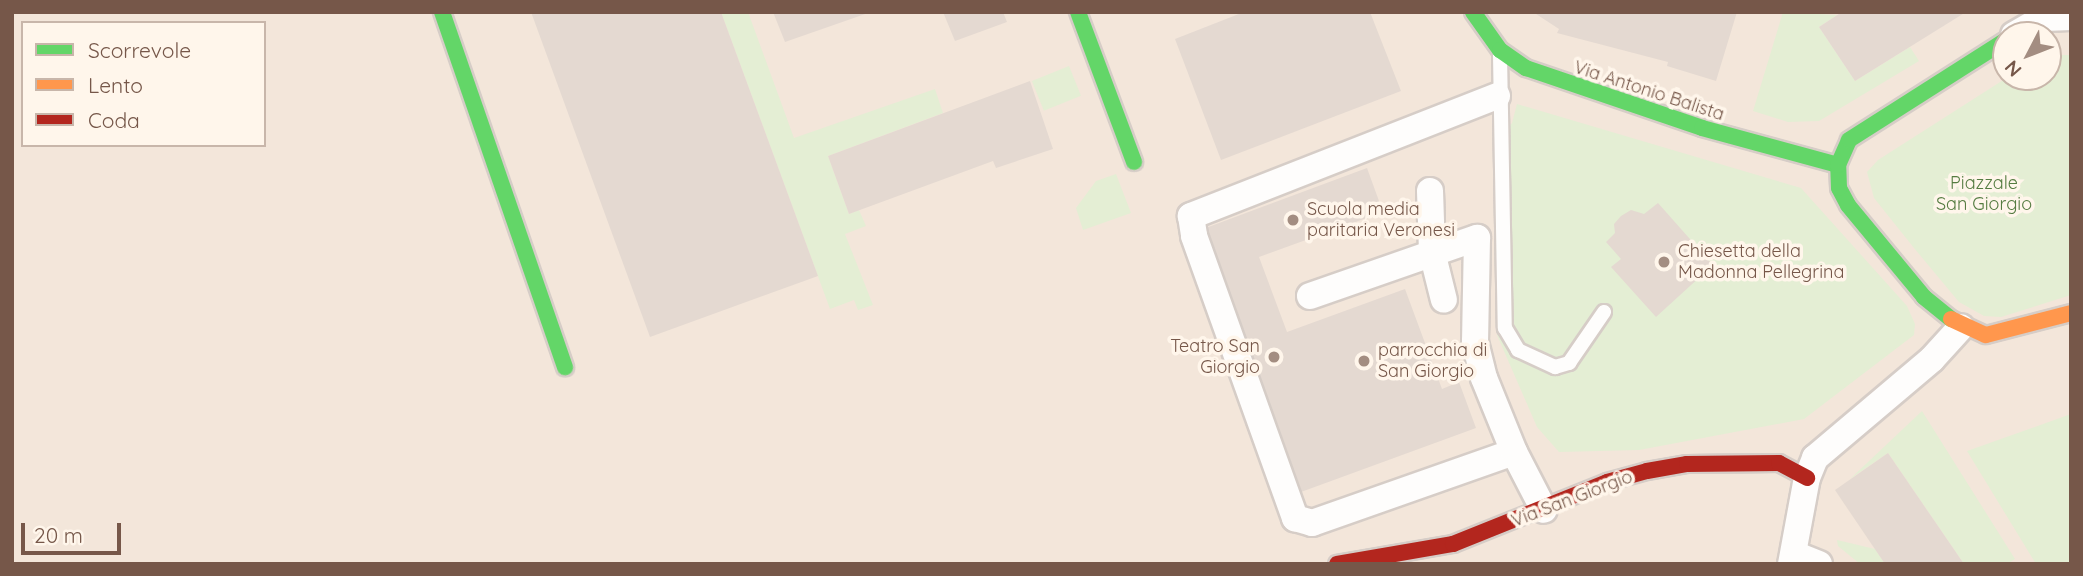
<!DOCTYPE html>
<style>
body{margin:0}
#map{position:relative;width:2083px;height:576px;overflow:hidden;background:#f7f1ea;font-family:Quicksand,sans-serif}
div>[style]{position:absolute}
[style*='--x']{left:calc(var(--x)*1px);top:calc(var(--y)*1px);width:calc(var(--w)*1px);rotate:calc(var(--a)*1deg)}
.residential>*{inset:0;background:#f3e6da}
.green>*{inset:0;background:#e4eed4;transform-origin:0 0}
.building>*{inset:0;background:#e4d9d1}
.roads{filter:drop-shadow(2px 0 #d6cdc7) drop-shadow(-2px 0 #d6cdc7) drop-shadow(0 2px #d6cdc7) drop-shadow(0 -2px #d6cdc7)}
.lane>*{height:14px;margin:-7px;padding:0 7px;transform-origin:7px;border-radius:7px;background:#fefdfc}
.street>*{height:26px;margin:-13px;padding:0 13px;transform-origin:13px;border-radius:13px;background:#fefdfc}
.fast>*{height:16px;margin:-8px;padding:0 8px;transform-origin:8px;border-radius:8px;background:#63d668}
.slow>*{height:16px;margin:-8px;padding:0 8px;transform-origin:8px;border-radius:8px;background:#ff974d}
.jam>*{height:16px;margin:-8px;padding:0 8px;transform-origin:8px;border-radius:8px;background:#b3261e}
.dots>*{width:19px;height:19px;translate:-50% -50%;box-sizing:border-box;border:4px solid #fff6eb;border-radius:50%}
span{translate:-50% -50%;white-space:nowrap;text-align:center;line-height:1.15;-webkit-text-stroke:7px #fff6eb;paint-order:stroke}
.street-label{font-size:18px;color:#765749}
.park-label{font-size:18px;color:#557c41}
.poi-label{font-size:18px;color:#765749}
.left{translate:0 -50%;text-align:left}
.right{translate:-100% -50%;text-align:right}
.frame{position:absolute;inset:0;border:14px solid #765749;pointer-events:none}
.legend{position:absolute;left:21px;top:21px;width:245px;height:126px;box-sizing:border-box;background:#fff6eb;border:2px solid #c8b6aa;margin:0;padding:9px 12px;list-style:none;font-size:21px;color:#765749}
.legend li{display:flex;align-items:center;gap:14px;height:35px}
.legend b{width:35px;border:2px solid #c8b6aa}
.north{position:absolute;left:1992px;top:21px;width:70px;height:70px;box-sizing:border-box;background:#fff6eb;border:2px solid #c8b6aa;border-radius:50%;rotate:228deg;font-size:19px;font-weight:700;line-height:28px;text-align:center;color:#765749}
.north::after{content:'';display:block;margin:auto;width:24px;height:32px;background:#a38d81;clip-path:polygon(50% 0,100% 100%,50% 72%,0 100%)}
.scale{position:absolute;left:21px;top:523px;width:100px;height:32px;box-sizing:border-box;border:4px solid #765749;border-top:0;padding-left:9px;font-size:21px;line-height:24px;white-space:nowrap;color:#765749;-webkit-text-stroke:5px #fff6eb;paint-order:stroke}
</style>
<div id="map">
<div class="residential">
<i style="clip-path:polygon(evenodd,12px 12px,2071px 12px,2071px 564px,12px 564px,12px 12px,23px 23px,264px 23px,264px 145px,23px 145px,23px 23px,12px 12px,2006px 35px,2048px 35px,2048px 77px,2006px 77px,2006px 35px)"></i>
</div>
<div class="green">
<i style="clip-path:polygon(721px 12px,748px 12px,794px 138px,935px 89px,943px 113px,828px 156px,849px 214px,859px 210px,866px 226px,845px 234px,873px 305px,858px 310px,854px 300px,830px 309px)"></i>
<i style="clip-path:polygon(1783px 12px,1837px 15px,1819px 27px,1855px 81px,1910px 47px,1919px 61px,1819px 121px,1788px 122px,1753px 111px)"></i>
<i style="clip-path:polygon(2048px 55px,2071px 55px,2071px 295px,2001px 317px,1984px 316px,1959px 302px,1914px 248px,1874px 198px,1867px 172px,1878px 160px,2008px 77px,2048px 77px)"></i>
<i style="left:1069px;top:66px;width:32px;height:40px;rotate:68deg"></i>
<i style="clip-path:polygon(1517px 104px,1801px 188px,1907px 306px,1915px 324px,1914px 335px,1804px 419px,1639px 450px,1559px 452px,1537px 427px,1497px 335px,1495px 195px,1503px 134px,1512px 123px)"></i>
<i style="clip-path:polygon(1116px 174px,1131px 213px,1083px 230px,1076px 208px,1096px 181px)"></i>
<i style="clip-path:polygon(1922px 411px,2015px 559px,2007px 564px,1964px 564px,1888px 453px,1850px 479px)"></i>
<i style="clip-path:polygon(2071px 414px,2071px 564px,2036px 564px,1967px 451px)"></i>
<i style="clip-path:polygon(1837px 540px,1875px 549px,1885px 564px,1860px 564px,1838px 546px)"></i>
</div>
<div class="building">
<i style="clip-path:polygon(531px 12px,721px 12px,818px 276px,650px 337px)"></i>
<i style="clip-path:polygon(773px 12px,868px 12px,868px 13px,785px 42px)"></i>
<i style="clip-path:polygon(943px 12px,1003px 12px,1007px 22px,955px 41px)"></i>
<i style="clip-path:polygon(1244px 12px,1370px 12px,1401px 91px,1221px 160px,1175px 39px)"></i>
<i style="clip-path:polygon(1533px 12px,1737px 12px,1716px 81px,1667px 66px,1668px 62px,1557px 33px,1559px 29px)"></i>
<i style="clip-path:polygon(1842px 12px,1966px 12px,1855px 81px,1819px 27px)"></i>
<i style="clip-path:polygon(1030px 81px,1053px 149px,996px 168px,993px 161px,849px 214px,828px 156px)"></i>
<i style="clip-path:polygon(1367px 168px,1383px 212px,1259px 257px,1287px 332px,1405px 289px,1442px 389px,1459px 382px,1476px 428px,1301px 492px,1203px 229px)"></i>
<i style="clip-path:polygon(1658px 203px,1713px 265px,1656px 317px,1611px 267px,1621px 259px,1606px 242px,1615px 233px,1614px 224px,1621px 216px,1631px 210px,1644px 214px)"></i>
<i style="clip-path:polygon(1888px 453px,1964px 564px,1885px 564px,1841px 499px,1835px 490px)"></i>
</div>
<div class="roads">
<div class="lane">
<i style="--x:1500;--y:55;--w:273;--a:89"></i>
<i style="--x:1505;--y:328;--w:26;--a:59"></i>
<i style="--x:1518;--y:350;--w:41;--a:24.7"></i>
<i style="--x:1555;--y:367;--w:15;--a:-16"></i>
<i style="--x:1569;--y:363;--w:62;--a:-55.5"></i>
</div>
<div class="street">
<i style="--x:2014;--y:35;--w:34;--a:-30"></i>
<i style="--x:2043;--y:18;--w:28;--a:-2"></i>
<i style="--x:1497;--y:96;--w:329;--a:158.6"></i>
<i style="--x:1191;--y:216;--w:20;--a:81"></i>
<i style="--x:1194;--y:236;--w:300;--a:70.3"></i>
<i style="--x:1295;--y:518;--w:18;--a:16"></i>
<i style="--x:1312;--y:523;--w:214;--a:-19.4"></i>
<i style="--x:1430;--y:191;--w:61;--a:88.1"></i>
<i style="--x:1432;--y:252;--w:49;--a:76"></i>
<i style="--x:1310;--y:296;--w:177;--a:-19.2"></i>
<i style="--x:1477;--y:238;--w:104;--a:91.1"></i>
<i style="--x:1475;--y:342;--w:37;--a:76"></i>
<i style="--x:1484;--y:378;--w:80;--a:67.9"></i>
<i style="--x:1514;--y:452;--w:65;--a:62.7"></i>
<i style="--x:1794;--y:554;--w:27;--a:22"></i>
<i style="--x:1791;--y:564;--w:87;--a:-79.5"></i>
<i style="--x:1807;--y:478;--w:22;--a:-68"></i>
<i style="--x:1815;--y:458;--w:153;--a:-40.2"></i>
<i style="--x:1932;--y:359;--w:43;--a:-47.8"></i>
</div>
<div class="fast">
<i style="--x:442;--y:12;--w:376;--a:70.9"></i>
<i style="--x:1078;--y:12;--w:160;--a:69.5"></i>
<i style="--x:1473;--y:12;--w:47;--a:54.6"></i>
<i style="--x:1500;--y:50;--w:32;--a:35"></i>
<i style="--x:1526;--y:68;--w:186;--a:18.8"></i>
<i style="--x:1702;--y:128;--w:141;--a:15.2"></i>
<i style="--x:1951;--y:319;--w:35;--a:-141"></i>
<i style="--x:1924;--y:297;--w:119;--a:-129.6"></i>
<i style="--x:1848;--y:205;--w:19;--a:-118"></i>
<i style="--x:1839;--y:188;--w:23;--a:-92"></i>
<i style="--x:1838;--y:165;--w:27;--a:-66"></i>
<i style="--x:1849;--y:140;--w:186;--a:-32.5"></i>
</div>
<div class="slow">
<i style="--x:1951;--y:319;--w:38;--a:25"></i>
<i style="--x:1986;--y:335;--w:88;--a:-14.5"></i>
</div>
<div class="jam">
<i style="--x:1337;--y:564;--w:118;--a:-9.8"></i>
<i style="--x:1453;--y:544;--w:166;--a:-21.9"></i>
<i style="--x:1607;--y:482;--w:41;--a:-15.4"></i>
<i style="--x:1647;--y:471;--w:41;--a:-9.9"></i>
<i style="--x:1687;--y:464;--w:92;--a:-0.6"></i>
<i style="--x:1779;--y:463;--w:32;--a:28"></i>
</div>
</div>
<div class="dots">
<i style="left:1293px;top:220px;background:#a38d81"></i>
<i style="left:1664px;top:262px;background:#a38d81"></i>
<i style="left:1274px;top:357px;background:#a38d81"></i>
<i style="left:1364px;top:361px;background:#a38d81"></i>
</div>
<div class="street-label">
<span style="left:1649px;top:91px;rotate:18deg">Via Antonio Balista</span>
<span style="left:1572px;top:499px;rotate:-21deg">Via San Giorgio</span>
</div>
<div class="park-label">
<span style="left:1984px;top:194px">Piazzale<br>San Giorgio</span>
</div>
<div class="poi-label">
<span class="left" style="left:1307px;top:220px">Scuola media<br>paritaria Veronesi</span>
<span class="left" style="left:1678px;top:262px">Chiesetta della<br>Madonna Pellegrina</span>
<span class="right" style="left:1260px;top:357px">Teatro San<br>Giorgio</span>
<span class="left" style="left:1378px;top:361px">parrocchia di<br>San Giorgio</span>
</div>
<div class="frame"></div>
<ul class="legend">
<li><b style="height:9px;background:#63d668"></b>Scorrevole</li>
<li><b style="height:9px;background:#ff974d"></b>Lento</li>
<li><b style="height:9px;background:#b3261e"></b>Coda</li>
</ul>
<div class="north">N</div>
<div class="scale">20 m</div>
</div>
